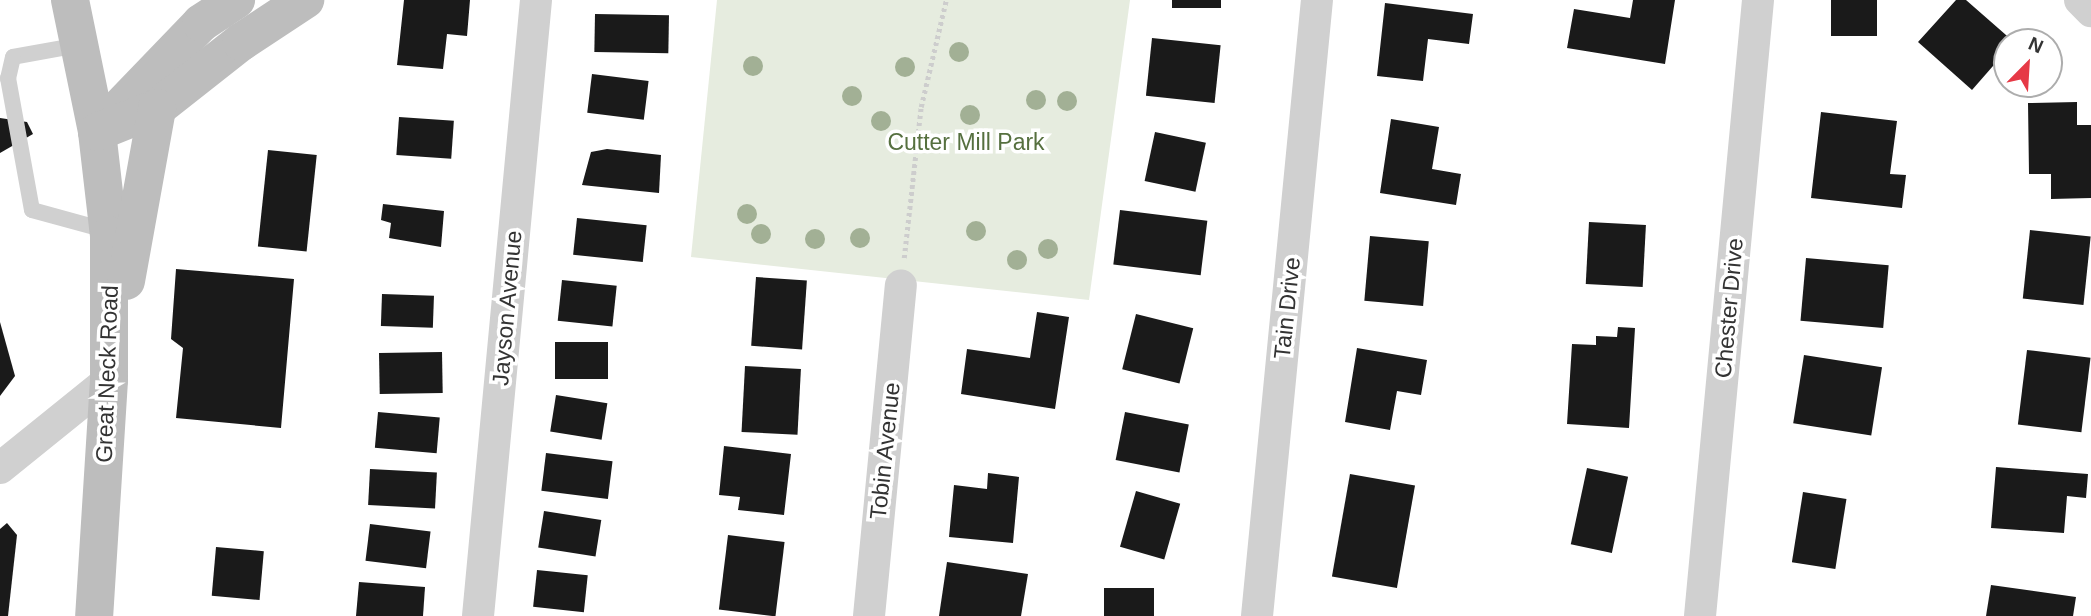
<!DOCTYPE html>
<style>
body{margin:0}
#map{position:relative;width:2091px;height:616px;overflow:hidden;background:#fff;font-family:Arial,sans-serif}
div>[style]{position:absolute}
[style*='--x']{left:calc(var(--x)*1px);top:calc(var(--y)*1px);width:calc(var(--w)*1px);rotate:calc(var(--a)*1deg)}
.green>*{inset:0;background:#e6ecdf}
.building>*{inset:0;background:#1a1a1a;transform-origin:0 0}
.path>*{height:4.5px;margin-top:-2.25px;transform-origin:0;background:repeating-linear-gradient(90deg,#cdcdcd 0 3.5px,transparent 0 7px)}
.lane>*{height:16px;margin:-8px;padding:0 8px;transform-origin:8px;border-radius:8px;background:#d0d0d0}
.street>*{height:32px;margin:-16px;padding:0 16px;transform-origin:16px;border-radius:16px;background:#d0d0d0}
.secondary>*{height:38px;margin:-19px;padding:0 19px;transform-origin:19px;border-radius:19px;background:#bdbdbd}
.trees>*{width:20px;height:20px;margin:-10px;border-radius:50%;background:#a2b095}
span{translate:-50% -50%;white-space:nowrap;text-align:center;line-height:1.15;-webkit-text-stroke:7px #fff;paint-order:stroke}
.park-label{font-size:23px;color:#56703f}
.street-label{font-size:23px;color:#333}
.north{position:absolute;left:1993px;top:28px;width:70px;height:70px;box-sizing:border-box;background:#fff;border:2px solid #adadad;border-radius:50%;rotate:24deg;font-size:19px;font-weight:700;line-height:28px;text-align:center;color:#333}
.north::after{content:'';display:block;margin:auto;width:24px;height:32px;background:#e63946;clip-path:polygon(50% 0,100% 100%,50% 72%,0 100%)}
</style>
<div id="map">
<div class="green">
<i style="clip-path:polygon(717px 0,1130px 0,1089px 300px,691px 257px)"></i>
</div>
<div class="building">
<i style="clip-path:polygon(404px 0,470px 0,467px 36px,447px 34px,443px 69px,397px 65px)"></i>
<i style="left:1172px;top:0;width:49px;height:8px"></i>
<i style="clip-path:polygon(1633px 0,1675px 0,1665px 64px,1567px 48px,1574px 9px,1630px 18px)"></i>
<i style="left:1831px;top:0;width:46px;height:36px"></i>
<i style="clip-path:polygon(1956px 0,1966px 0,2014px 42px,2007px 42px,2007px 50px,1972px 90px,1918px 42px)"></i>
<i style="clip-path:polygon(1385px 3px,1473px 14px,1469px 44px,1428px 39px,1423px 81px,1377px 76px)"></i>
<i style="left:595px;top:14px;width:74px;height:38px;rotate:1deg"></i>
<i style="left:1152px;top:38px;width:69px;height:58px;rotate:6deg"></i>
<i style="left:592px;top:74px;width:57px;height:39px;rotate:7deg"></i>
<i style="clip-path:polygon(2077px 102px,2077px 125px,2091px 125px,2091px 198px,2051px 199px,2051px 174px,2029px 174px,2028px 103px)"></i>
<i style="clip-path:polygon(1821px 112px,1897px 121px,1890px 174px,1906px 175px,1902px 208px,1811px 198px)"></i>
<i style="left:399px;top:117px;width:55px;height:38px;rotate:4deg"></i>
<i style="clip-path:polygon(0 118px,27px 122px,33px 134px,0 153px)"></i>
<i style="clip-path:polygon(1391px 119px,1439px 127px,1432px 169px,1461px 174px,1456px 205px,1380px 193px)"></i>
<i style="left:1155px;top:132px;width:52px;height:50px;rotate:12deg"></i>
<i style="clip-path:polygon(607px 149px,661px 155px,659px 193px,582px 185px,591px 152px)"></i>
<i style="left:268px;top:150px;width:49px;height:97px;rotate:6deg"></i>
<i style="clip-path:polygon(383px 204px,444px 211px,441px 247px,389px 238px,391px 223px,381px 220px)"></i>
<i style="left:1120px;top:210px;width:88px;height:55px;rotate:7deg"></i>
<i style="left:577px;top:218px;width:70px;height:37px;rotate:6deg"></i>
<i style="left:1589px;top:222px;width:57px;height:62px;rotate:3deg"></i>
<i style="left:2030px;top:230px;width:61px;height:69px;rotate:6deg"></i>
<i style="left:1370px;top:236px;width:59px;height:65px;rotate:5deg"></i>
<i style="left:1806px;top:258px;width:83px;height:63px;rotate:5deg"></i>
<i style="clip-path:polygon(176px 269px,294px 279px,281px 428px,176px 418px,183px 348px,171px 339px)"></i>
<i style="left:756px;top:277px;width:51px;height:69px;rotate:4deg"></i>
<i style="left:562px;top:280px;width:55px;height:41px;rotate:6deg"></i>
<i style="left:382px;top:294px;width:52px;height:32px;rotate:2deg"></i>
<i style="clip-path:polygon(1037px 312px,1069px 317px,1055px 409px,961px 394px,967px 349px,1030px 358px)"></i>
<i style="left:1136px;top:314px;width:59px;height:57px;rotate:14deg"></i>
<i style="clip-path:polygon(0 322px,15px 376px,0 396px)"></i>
<i style="clip-path:polygon(1618px 327px,1635px 328px,1629px 428px,1567px 424px,1572px 344px,1596px 345px,1596px 336px,1617px 337px)"></i>
<i style="left:608px;top:342px;width:37px;height:53px;rotate:90deg"></i>
<i style="clip-path:polygon(1357px 348px,1427px 360px,1421px 395px,1397px 391px,1390px 430px,1345px 422px)"></i>
<i style="left:2027px;top:350px;width:64px;height:75px;rotate:7deg"></i>
<i style="left:442px;top:352px;width:41px;height:63px;rotate:89deg"></i>
<i style="left:1804px;top:355px;width:79px;height:69px;rotate:9deg"></i>
<i style="left:745px;top:366px;width:56px;height:66px;rotate:3deg"></i>
<i style="left:556px;top:395px;width:52px;height:37px;rotate:9deg"></i>
<i style="left:378px;top:412px;width:62px;height:36px;rotate:5deg"></i>
<i style="left:1125px;top:412px;width:65px;height:49px;rotate:11deg"></i>
<i style="clip-path:polygon(724px 446px,791px 454px,784px 515px,738px 510px,740px 497px,719px 495px)"></i>
<i style="left:546px;top:453px;width:67px;height:38px;rotate:7deg"></i>
<i style="clip-path:polygon(1996px 467px,2088px 474px,2086px 498px,2067px 496px,2064px 533px,1991px 528px)"></i>
<i style="left:1587px;top:468px;width:42px;height:78px;rotate:12deg"></i>
<i style="left:370px;top:469px;width:67px;height:36px;rotate:3deg"></i>
<i style="clip-path:polygon(988px 473px,1019px 477px,1013px 543px,949px 537px,954px 485px,987px 489px)"></i>
<i style="left:1350px;top:474px;width:66px;height:104px;rotate:10deg"></i>
<i style="left:1136px;top:491px;width:46px;height:58px;rotate:16deg"></i>
<i style="left:1803px;top:492px;width:44px;height:71px;rotate:9deg"></i>
<i style="left:544px;top:511px;width:58px;height:37px;rotate:9deg"></i>
<i style="clip-path:polygon(7px 523px,17px 535px,8px 616px,0 616px,0 529px)"></i>
<i style="left:370px;top:524px;width:61px;height:37px;rotate:7deg"></i>
<i style="left:728px;top:535px;width:57px;height:75px;rotate:7deg"></i>
<i style="left:216px;top:547px;width:48px;height:49px;rotate:5deg"></i>
<i style="clip-path:polygon(947px 562px,1028px 574px,1021px 616px,939px 616px)"></i>
<i style="left:537px;top:570px;width:51px;height:37px;rotate:6deg"></i>
<i style="clip-path:polygon(359px 582px,425px 587px,423px 616px,356px 616px)"></i>
<i style="clip-path:polygon(1991px 585px,2076px 597px,2073px 616px,1986px 616px)"></i>
<i style="left:1104px;top:588px;width:50px;height:28px"></i>
</div>
<div class="path">
<i style="--x:904;--y:258;--w:152;--a:-83.6"></i>
<i style="--x:921;--y:107;--w:110;--a:-76.8"></i>
</div>
<div class="lane">
<i style="--x:79;--y:45;--w:67;--a:169.7"></i>
<i style="--x:13;--y:57;--w:22;--a:103"></i>
<i style="--x:8;--y:78;--w:134;--a:79.7"></i>
<i style="--x:32;--y:210;--w:80;--a:15.3"></i>
</div>
<div class="street">
<i style="--x:2080;--y:0;--w:16;--a:45"></i>
<i style="--x:0;--y:468;--w:140;--a:-38.9"></i>
<i style="--x:478;--y:616;--w:619;--a:-84.62"></i>
<i style="--x:869;--y:616;--w:332;--a:-84.5"></i>
<i style="--x:1257;--y:616;--w:619;--a:-84.44"></i>
<i style="--x:1700;--y:616;--w:619;--a:-84.62"></i>
</div>
<div class="secondary">
<i style="--x:70;--y:0;--w:135;--a:78.4"></i>
<i style="--x:97;--y:132;--w:104;--a:83.4"></i>
<i style="--x:109;--y:235;--w:145;--a:90"></i>
<i style="--x:109;--y:380;--w:236;--a:93.6"></i>
<i style="--x:103;--y:125;--w:141;--a:-46.1"></i>
<i style="--x:201;--y:23;--w:42;--a:-33.3"></i>
<i style="--x:97;--y:132;--w:65;--a:-21.8"></i>
<i style="--x:157;--y:108;--w:107;--a:-38.2"></i>
<i style="--x:241;--y:42;--w:77;--a:-33.3"></i>
<i style="--x:126;--y:281;--w:176;--a:-79.8"></i>
</div>
<div class="trees">
<i style="left:959px;top:52px"></i>
<i style="left:753px;top:66px"></i>
<i style="left:905px;top:67px"></i>
<i style="left:852px;top:96px"></i>
<i style="left:1036px;top:100px"></i>
<i style="left:1067px;top:101px"></i>
<i style="left:970px;top:115px"></i>
<i style="left:881px;top:121px"></i>
<i style="left:747px;top:214px"></i>
<i style="left:976px;top:231px"></i>
<i style="left:761px;top:234px"></i>
<i style="left:860px;top:238px"></i>
<i style="left:815px;top:239px"></i>
<i style="left:1048px;top:249px"></i>
<i style="left:1017px;top:260px"></i>
</div>
<div class="park-label">
<span style="left:966px;top:142px">Cutter Mill Park</span>
</div>
<div class="street-label">
<span style="left:507px;top:308px;rotate:-85deg">Jayson Avenue</span>
<span style="left:1287px;top:308px;rotate:-84deg">Tain Drive</span>
<span style="left:1729px;top:308px;rotate:-85deg">Chester Drive</span>
<span style="left:107px;top:374px;rotate:-88deg">Great Neck Road</span>
<span style="left:885px;top:451px;rotate:-84deg">Tobin Avenue</span>
</div>
<div class="north">N</div>
</div>
